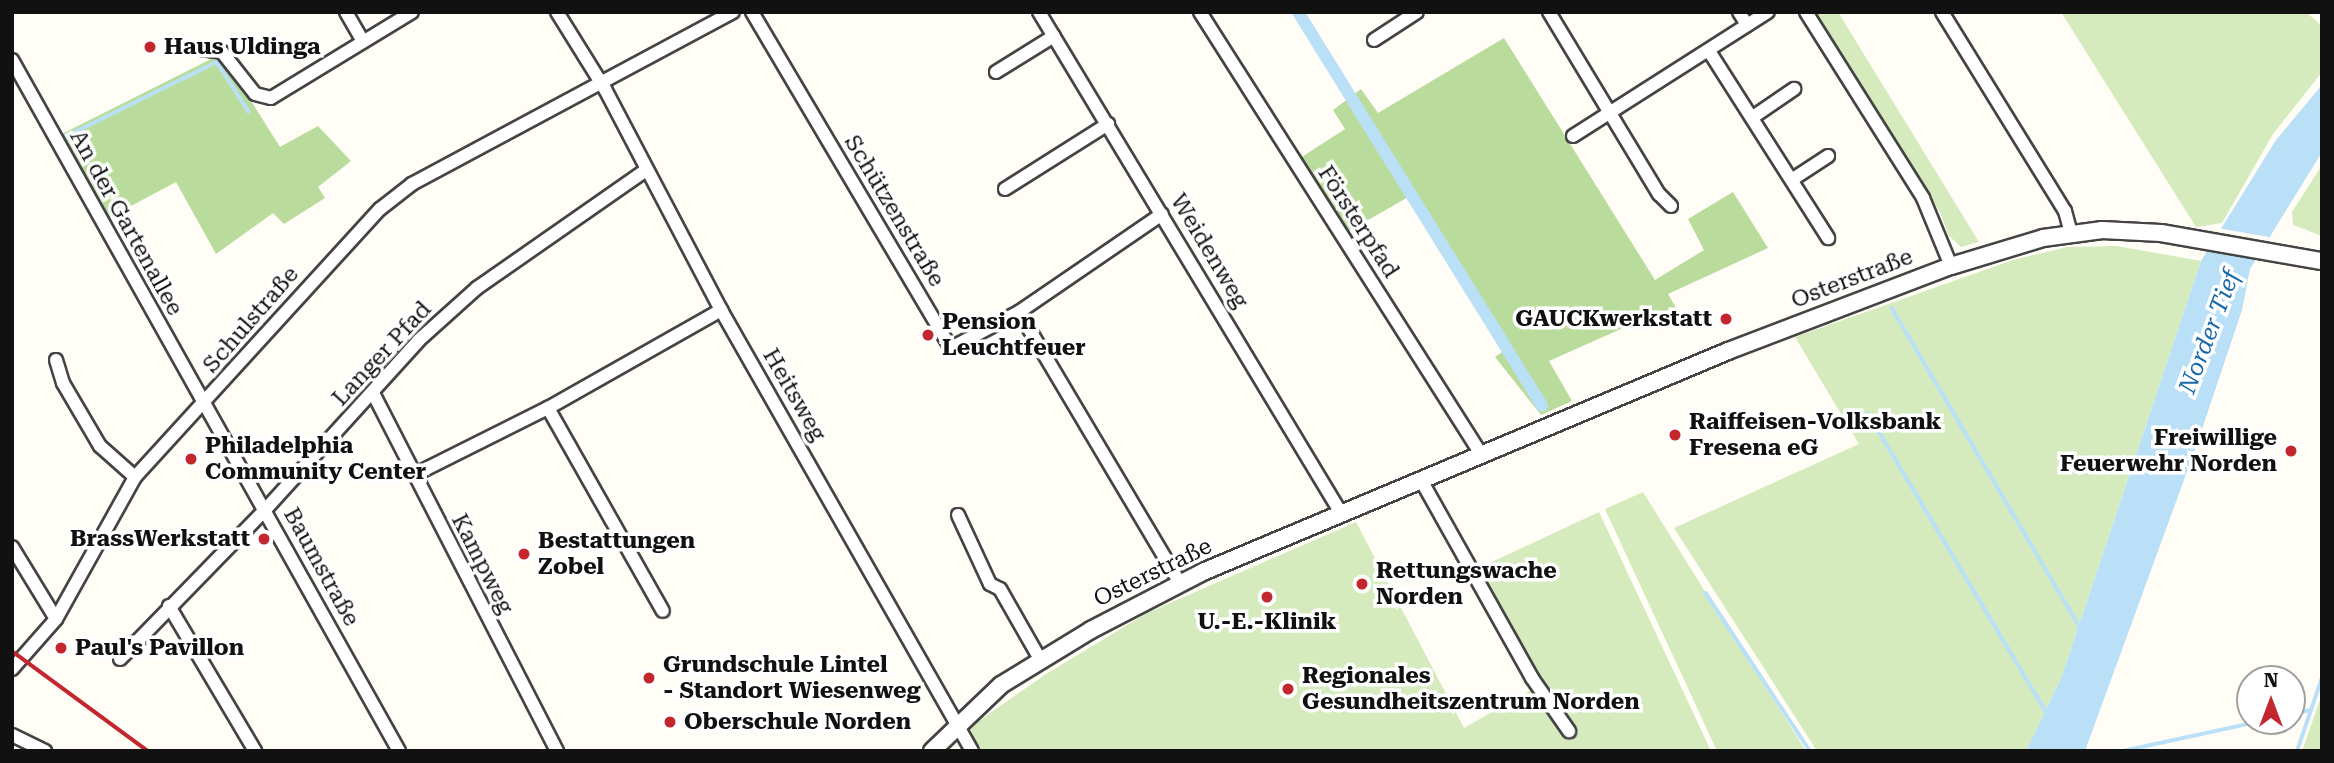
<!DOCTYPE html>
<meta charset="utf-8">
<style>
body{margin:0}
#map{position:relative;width:2334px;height:763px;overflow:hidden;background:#fffdf5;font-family:"Roboto Serif",serif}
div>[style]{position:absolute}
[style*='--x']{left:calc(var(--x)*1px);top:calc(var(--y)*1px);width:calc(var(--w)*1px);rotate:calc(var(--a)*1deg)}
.green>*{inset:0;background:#d5ebbd}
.forest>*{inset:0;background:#b9dc9c}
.water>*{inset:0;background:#b9e0f7}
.pier>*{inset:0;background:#fffdf5}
.stream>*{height:3.5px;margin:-1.75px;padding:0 1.75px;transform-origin:1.75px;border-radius:1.75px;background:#b9e0f7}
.canal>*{height:12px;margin:-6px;padding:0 6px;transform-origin:6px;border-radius:6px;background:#b9e0f7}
.roads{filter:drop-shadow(2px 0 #444) drop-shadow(-2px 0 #444) drop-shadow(0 2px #444) drop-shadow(0 -2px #444)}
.minor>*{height:12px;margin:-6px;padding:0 6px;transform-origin:6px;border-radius:6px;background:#fff}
.tertiary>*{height:16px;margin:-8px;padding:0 8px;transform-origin:8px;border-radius:8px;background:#fff}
.rail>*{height:3.5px;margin:-1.75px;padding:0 1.75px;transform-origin:1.75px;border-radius:1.75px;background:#c4262e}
.dots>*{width:19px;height:19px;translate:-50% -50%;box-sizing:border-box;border:4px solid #fff;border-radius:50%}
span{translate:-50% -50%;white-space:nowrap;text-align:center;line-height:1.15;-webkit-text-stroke:7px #fff;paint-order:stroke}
.poi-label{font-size:23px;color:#111;font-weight:700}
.left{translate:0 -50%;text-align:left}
.right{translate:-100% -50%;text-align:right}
.street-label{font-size:23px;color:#111}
.water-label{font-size:24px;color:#1768a6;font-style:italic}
.frame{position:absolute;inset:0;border:14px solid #111;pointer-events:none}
.north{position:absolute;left:2236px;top:665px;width:70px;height:70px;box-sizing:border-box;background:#fff;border:2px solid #a0a0a0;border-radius:50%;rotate:0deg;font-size:19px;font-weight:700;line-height:28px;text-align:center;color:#111}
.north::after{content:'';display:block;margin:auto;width:24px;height:32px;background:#c4262e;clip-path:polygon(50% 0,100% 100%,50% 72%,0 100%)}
</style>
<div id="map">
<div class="green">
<i style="clip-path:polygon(1815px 12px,1838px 12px,1979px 242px,1961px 247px,1949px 236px,1940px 212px)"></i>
<i style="clip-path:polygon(2061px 12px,2306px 12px,2322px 26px,2322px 72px,2273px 134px,2222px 223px,2196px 227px)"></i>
<i style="clip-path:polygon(2322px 165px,2322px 236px,2293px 225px,2292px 212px)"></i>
<i style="clip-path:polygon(2117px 246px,2201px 261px,2062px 676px,2026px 751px,1817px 751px,1674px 528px,1859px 444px,1795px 337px,2013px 260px,2067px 247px)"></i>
<i style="clip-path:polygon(1643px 492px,1706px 593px,1806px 751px,1717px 751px,1605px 509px)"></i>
<i style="clip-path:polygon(1599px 512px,1711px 751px,979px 751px,970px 727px,1046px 674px,1147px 613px,1356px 522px,1464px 728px,1531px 690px,1477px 569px)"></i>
<i style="clip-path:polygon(2322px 694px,2322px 751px,2302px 751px)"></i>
</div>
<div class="forest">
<i style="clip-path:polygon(1504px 38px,1655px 280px,1704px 250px,1688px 219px,1733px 192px,1768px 248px,1668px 294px,1682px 318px,1657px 330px,1650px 316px,1549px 361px,1572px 401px,1541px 415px,1495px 357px,1508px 348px,1410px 196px,1342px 235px,1294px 162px,1345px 129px,1333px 110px,1361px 89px,1378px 113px)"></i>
<i style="clip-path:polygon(213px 58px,224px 58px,280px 147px,318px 126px,351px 161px,318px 187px,325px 198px,284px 224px,273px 213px,216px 254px,176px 182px,101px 222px,58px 136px)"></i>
</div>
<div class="water">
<i style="clip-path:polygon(2322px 85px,2322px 152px,2250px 269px,2242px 310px,2196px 447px,2085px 751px,2026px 751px,2062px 676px,2201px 261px,2276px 140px)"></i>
</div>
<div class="pier">
<i style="clip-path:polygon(2217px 228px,2269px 237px,2257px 260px,2204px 250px)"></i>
</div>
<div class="stream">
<i style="--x:63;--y:138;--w:172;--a:-26.3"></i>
<i style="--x:217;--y:62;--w:59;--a:57.4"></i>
<i style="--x:1892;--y:308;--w:373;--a:59.5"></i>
<i style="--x:1868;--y:413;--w:348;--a:59.2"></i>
<i style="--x:1706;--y:593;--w:189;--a:56.6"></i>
<i style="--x:2292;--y:714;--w:19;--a:-12"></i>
<i style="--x:2123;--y:751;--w:142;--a:-12.2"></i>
<i style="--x:2297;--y:751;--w:77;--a:-71.1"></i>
</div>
<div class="canal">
<i style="--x:1298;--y:12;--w:463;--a:58.2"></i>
</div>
<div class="roads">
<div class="minor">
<i style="--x:346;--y:12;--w:34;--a:60"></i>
<i style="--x:557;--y:12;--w:91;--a:58.1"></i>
<i style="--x:605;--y:89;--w:250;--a:62.3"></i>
<i style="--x:721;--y:310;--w:507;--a:60.35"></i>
<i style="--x:752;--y:12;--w:391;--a:59.4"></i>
<i style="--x:951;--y:348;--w:77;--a:-27.9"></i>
<i style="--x:1019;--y:312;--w:315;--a:59.3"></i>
<i style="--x:1039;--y:12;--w:585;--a:58.92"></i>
<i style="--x:1200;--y:12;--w:524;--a:57.55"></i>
<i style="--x:1549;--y:12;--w:213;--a:58.9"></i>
<i style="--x:1659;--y:194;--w:17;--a:45"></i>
<i style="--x:1739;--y:12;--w:15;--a:58"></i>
<i style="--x:1806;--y:12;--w:220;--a:57.8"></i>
<i style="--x:1923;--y:198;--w:74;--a:67.6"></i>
<i style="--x:1942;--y:12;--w:234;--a:58.3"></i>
<i style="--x:2065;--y:211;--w:23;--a:75"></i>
<i style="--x:1374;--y:40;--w:51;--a:-33.1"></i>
<i style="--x:176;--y:46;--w:46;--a:7.4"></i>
<i style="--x:222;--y:52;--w:53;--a:51.8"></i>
<i style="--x:255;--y:94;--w:16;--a:14"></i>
<i style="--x:271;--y:98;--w:165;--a:-31.4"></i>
<i style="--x:1709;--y:51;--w:222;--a:57.5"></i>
<i style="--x:12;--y:60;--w:792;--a:60.75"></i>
<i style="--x:996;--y:72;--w:68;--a:-31.8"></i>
<i style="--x:1753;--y:117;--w:50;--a:-34.3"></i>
<i style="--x:1573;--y:136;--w:231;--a:-32.5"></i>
<i style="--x:1793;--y:179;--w:42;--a:-33.3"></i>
<i style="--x:1005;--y:189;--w:122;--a:-32.3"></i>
<i style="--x:1019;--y:312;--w:173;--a:-34.4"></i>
<i style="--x:56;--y:360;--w:24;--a:73"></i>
<i style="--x:63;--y:383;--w:73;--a:59.6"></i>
<i style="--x:100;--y:446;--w:47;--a:41.5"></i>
<i style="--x:373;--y:393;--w:403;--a:62.8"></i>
<i style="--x:548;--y:408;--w:233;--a:60.5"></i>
<i style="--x:414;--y:475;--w:150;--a:-26.6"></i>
<i style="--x:548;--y:408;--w:199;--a:-29.5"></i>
<i style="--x:1421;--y:480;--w:227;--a:60.7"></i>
<i style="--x:1532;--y:678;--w:65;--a:55.1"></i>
<i style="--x:958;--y:515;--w:76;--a:65.1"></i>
<i style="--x:990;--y:584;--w:11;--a:27"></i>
<i style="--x:1000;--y:589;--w:81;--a:60.3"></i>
<i style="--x:12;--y:547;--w:84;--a:58.6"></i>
<i style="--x:169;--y:606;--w:169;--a:59.3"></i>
<i style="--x:120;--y:659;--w:208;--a:-45.8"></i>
<i style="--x:265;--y:510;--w:229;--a:-47.8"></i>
<i style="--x:419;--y:340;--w:78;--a:-41.9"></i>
<i style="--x:477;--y:288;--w:205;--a:-34.9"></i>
<i style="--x:12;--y:669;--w:67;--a:-48.7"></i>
<i style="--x:56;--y:619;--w:162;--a:-60.9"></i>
<i style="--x:135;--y:477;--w:363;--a:-47.6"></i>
<i style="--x:380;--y:209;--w:41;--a:-38"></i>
<i style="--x:412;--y:184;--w:364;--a:-28.2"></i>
<i style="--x:12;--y:735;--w:37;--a:26"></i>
</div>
<div class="tertiary">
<i style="--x:932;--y:751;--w:95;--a:-43.7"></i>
<i style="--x:1001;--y:685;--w:105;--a:-31.4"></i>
<i style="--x:1091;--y:630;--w:128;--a:-27.4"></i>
<i style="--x:1205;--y:571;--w:567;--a:-22.81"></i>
<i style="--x:1728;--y:351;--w:239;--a:-20.9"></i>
<i style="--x:1951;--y:266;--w:96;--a:-16.9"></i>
<i style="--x:2043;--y:238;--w:60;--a:-7.7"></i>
<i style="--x:2102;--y:230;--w:59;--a:2.9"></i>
<i style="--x:2161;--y:233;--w:163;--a:9.9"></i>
</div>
</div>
<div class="rail">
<i style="--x:12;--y:651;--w:169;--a:36.3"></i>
</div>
<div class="dots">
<i style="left:150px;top:47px;background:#c4262e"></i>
<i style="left:1726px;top:319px;background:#c4262e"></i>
<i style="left:928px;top:335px;background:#c4262e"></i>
<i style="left:1675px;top:435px;background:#c4262e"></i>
<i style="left:2291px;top:451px;background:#c4262e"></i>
<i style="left:191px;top:459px;background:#c4262e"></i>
<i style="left:264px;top:539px;background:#c4262e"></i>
<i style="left:524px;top:554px;background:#c4262e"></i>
<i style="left:1362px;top:584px;background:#c4262e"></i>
<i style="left:1267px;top:597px;background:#c4262e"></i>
<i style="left:61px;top:648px;background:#c4262e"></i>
<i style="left:649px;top:678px;background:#c4262e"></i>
<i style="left:1288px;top:689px;background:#c4262e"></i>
<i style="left:670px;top:722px;background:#c4262e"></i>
</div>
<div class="poi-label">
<span class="left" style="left:164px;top:47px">Haus Uldinga</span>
<span class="right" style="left:1712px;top:319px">GAUCKwerkstatt</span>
<span class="left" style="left:942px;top:335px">Pension<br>Leuchtfeuer</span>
<span class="left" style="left:1689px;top:435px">Raiffeisen-Volksbank<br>Fresena eG</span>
<span class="right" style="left:2277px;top:451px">Freiwillige<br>Feuerwehr Norden</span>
<span class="left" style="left:205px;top:459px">Philadelphia<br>Community Center</span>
<span class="right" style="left:250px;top:539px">BrassWerkstatt</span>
<span class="left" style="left:538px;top:554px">Bestattungen<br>Zobel</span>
<span class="left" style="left:1376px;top:584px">Rettungswache<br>Norden</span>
<span style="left:1267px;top:622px">U.-E.-Klinik</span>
<span class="left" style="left:75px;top:648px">Paul's Pavillon</span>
<span class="left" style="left:663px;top:678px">Grundschule Lintel<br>- Standort Wiesenweg</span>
<span class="left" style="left:1302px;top:689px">Regionales<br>Gesundheitszentrum Norden</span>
<span class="left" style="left:684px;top:722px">Oberschule Norden</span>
</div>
<div class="street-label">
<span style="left:894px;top:211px;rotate:59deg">Schützenstraße</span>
<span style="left:1358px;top:222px;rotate:57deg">Försterpfad</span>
<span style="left:126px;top:223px;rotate:61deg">An der Gartenallee</span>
<span style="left:1209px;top:251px;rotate:59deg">Weidenweg</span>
<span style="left:1852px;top:279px;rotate:-21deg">Osterstraße</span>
<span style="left:251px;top:320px;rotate:-49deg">Schulstraße</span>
<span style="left:382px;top:354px;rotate:-47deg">Langer Pfad</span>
<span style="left:794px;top:395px;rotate:60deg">Heitsweg</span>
<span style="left:482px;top:564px;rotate:63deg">Kampweg</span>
<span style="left:321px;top:567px;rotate:61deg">Baumstraße</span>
<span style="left:1153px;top:573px;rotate:-26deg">Osterstraße</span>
</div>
<div class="water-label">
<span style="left:2210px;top:332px;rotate:-69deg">Norder Tief</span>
</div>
<div class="frame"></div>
<div class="north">N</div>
</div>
